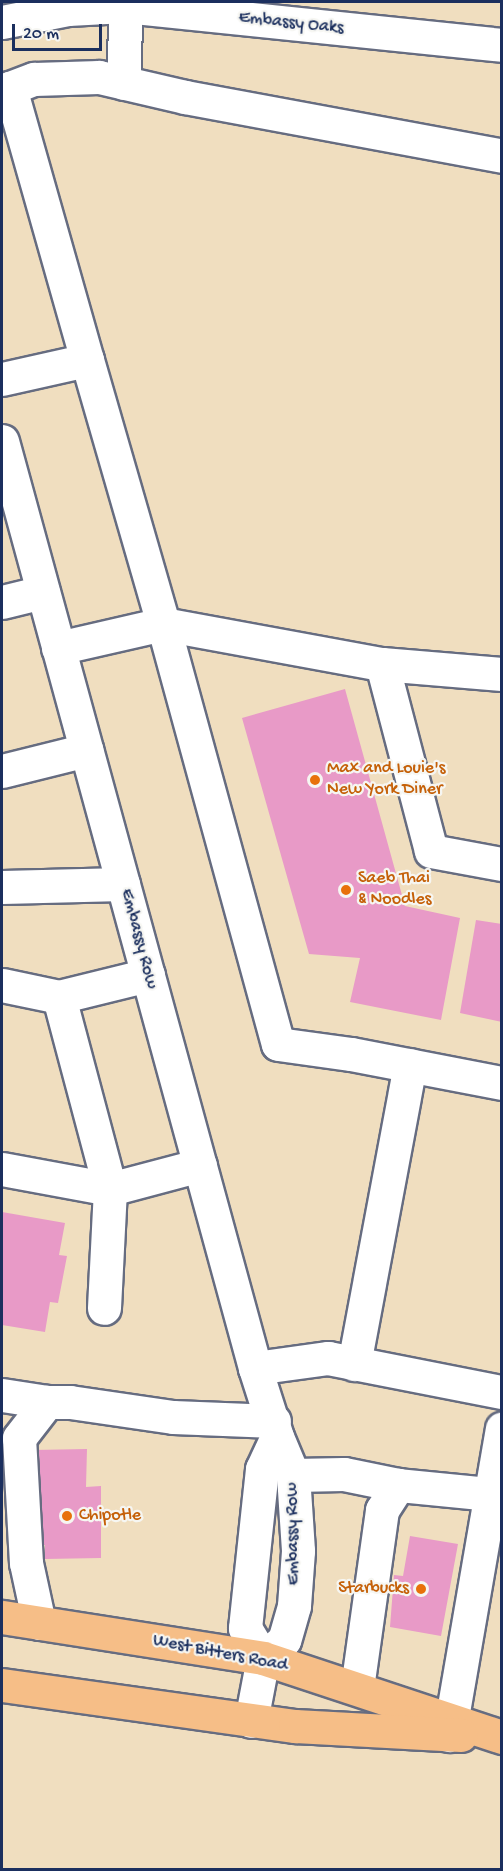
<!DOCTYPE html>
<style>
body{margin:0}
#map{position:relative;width:503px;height:1871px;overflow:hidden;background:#f0debf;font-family:"Gochi Hand",sans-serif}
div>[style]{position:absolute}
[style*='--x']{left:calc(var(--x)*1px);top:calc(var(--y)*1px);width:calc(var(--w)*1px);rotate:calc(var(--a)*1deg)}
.building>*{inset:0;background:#e89ac7}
.roads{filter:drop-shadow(2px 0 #666c80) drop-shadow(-2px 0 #666c80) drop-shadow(0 2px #666c80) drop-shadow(0 -2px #666c80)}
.minor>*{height:33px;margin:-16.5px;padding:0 16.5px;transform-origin:16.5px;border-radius:16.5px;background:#fff}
.major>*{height:33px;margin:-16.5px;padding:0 16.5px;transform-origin:16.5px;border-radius:16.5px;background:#f6be87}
.dots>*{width:16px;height:16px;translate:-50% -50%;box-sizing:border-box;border:3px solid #f6f6f2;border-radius:50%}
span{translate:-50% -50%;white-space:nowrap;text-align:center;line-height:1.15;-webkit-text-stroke:4.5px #f6f6f2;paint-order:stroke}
.street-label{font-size:18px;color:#1b2f5e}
.food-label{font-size:18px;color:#c56008}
.left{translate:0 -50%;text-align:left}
.right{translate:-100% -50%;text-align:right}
.frame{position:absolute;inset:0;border:3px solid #1b2f5e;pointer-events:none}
.scale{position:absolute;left:12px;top:24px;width:90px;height:27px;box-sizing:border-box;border:3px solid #1b2f5e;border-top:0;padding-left:8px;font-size:18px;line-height:21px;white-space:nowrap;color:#1b2f5e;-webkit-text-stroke:4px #f6f6f2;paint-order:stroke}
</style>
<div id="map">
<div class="building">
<i style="clip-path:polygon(345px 689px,405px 906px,460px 918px,441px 1020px,350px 1002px,360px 958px,309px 954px,242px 718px)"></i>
<i style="clip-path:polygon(476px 920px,502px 924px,502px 1022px,460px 1013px)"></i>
<i style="clip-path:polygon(2px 1212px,65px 1223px,59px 1255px,67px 1256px,58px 1303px,50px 1302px,45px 1332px,2px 1325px)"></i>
<i style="clip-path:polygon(87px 1449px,86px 1487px,101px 1486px,101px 1558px,45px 1559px,45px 1545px,33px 1545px,33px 1450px)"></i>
<i style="clip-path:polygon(410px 1536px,458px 1544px,441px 1636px,390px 1627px,394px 1575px,403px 1576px)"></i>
</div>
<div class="roads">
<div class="minor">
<i style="--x:2;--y:22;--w:67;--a:-11.1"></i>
<i style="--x:68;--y:9;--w:57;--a:-3"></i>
<i style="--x:125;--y:6;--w:379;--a:5.9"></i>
<i style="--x:124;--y:83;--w:81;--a:-89.3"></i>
<i style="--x:87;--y:360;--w:283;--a:-105.8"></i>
<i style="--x:10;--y:88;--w:26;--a:-21"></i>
<i style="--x:34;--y:79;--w:65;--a:-1.8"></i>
<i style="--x:99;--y:77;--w:88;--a:13.1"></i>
<i style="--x:185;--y:97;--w:322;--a:10.5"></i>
<i style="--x:2;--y:379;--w:87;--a:-12.6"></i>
<i style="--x:87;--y:360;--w:275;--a:73.9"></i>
<i style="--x:163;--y:624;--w:223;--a:10.4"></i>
<i style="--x:382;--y:664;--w:193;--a:75.3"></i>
<i style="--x:431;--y:851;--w:72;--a:10.4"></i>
<i style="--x:2;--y:441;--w:961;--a:74.73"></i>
<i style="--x:255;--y:1368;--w:72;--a:72.3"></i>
<i style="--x:277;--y:1437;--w:41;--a:67.2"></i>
<i style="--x:293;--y:1475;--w:76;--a:86.2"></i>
<i style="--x:298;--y:1551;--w:55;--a:94.2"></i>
<i style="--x:294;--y:1606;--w:35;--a:106"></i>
<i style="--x:284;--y:1640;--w:28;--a:139"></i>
<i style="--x:263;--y:1658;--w:64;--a:100.8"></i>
<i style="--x:2;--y:602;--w:42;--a:-13.7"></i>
<i style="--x:58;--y:648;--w:108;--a:-12.9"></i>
<i style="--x:163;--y:624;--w:435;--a:74.7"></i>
<i style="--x:278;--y:1044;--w:74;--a:7.8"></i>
<i style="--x:351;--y:1054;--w:154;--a:10.9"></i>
<i style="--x:382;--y:664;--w:120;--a:4.8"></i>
<i style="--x:2;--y:771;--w:87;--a:-14"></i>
<i style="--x:2;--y:887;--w:121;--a:-1.4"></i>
<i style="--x:148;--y:975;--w:92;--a:166.1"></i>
<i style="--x:59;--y:997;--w:199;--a:75.1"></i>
<i style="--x:110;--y:1189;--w:93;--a:-14.9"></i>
<i style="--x:2;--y:985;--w:58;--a:11.9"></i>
<i style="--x:2;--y:1169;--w:110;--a:10.5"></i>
<i style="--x:110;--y:1189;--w:119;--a:92.9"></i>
<i style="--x:354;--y:1364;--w:304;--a:-79.4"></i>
<i style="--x:255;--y:1368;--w:74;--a:-7.8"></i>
<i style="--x:328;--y:1358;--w:177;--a:11.1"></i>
<i style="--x:2;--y:1395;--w:46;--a:8.8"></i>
<i style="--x:293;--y:1475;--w:51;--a:-1.1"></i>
<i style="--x:344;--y:1474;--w:55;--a:11.5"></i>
<i style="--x:39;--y:1623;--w:61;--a:-102.2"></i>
<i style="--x:26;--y:1563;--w:125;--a:-93.2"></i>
<i style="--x:19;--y:1438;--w:46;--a:-52.1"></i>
<i style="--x:47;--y:1402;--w:23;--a:0"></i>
<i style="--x:70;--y:1402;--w:104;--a:8.3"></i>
<i style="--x:173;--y:1417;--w:101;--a:2.3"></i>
<i style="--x:263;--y:1658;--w:35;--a:-121"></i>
<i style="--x:245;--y:1628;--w:160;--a:-83.9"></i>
<i style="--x:262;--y:1469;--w:35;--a:-65"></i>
<i style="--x:357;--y:1688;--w:180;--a:-82"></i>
<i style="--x:382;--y:1510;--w:30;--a:-57"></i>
<i style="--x:398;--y:1485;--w:92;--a:5.6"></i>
<i style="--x:449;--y:1735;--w:311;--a:-80.2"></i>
</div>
<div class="major">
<i style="--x:2;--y:1617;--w:264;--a:8.9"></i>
<i style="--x:263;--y:1658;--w:252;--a:18.3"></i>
<i style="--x:2;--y:1685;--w:296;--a:8"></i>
<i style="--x:295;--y:1726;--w:166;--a:3.1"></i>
</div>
</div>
<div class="dots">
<i style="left:315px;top:780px;background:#e8710a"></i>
<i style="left:346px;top:890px;background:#e8710a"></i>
<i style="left:67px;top:1516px;background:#e8710a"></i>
<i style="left:421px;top:1589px;background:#e8710a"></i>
</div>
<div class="street-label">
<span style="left:291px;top:24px;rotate:6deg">Embassy Oaks</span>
<span style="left:138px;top:939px;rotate:75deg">Embassy Row</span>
<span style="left:294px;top:1534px;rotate:-91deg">Embassy Row</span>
<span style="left:220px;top:1654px;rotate:11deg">West Bitters Road</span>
</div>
<div class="food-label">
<span class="left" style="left:327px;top:780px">Max and Louie's<br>New York Diner</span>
<span class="left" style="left:358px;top:890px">Saeb Thai<br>&amp; Noodles</span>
<span class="left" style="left:79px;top:1516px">Chipotle</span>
<span class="right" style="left:409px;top:1589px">Starbucks</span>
</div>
<div class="frame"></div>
<div class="scale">20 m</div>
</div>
